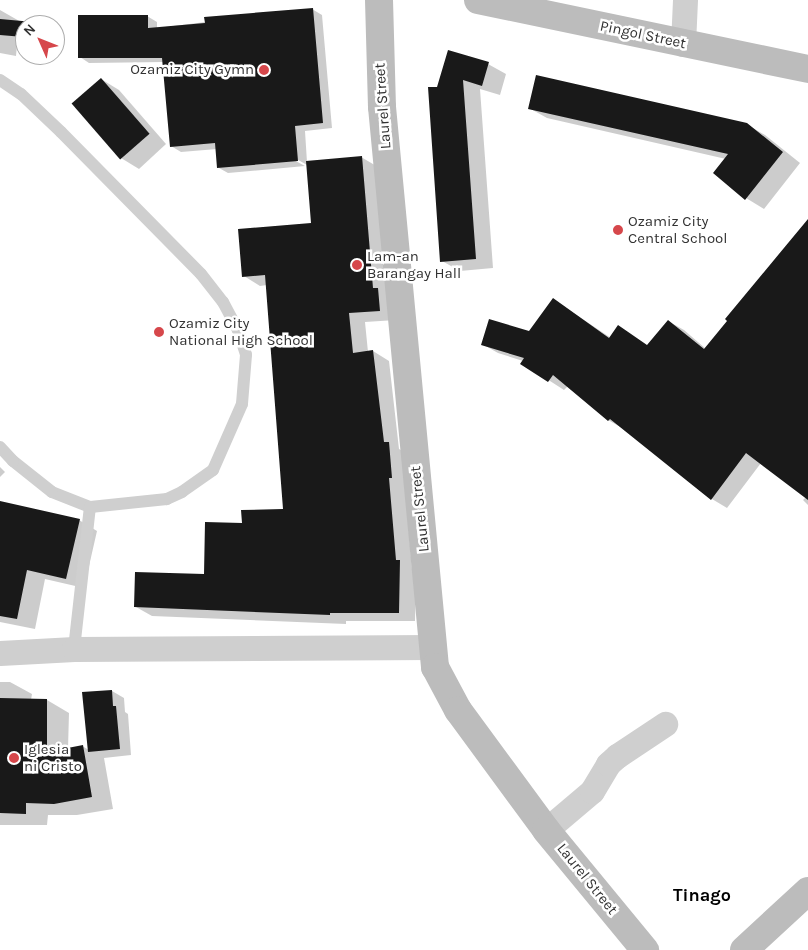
<!DOCTYPE html>
<style>
body{margin:0}
#map{position:relative;width:808px;height:950px;overflow:hidden;background:#fff;font-family:Karla,sans-serif}
div>[style]{position:absolute}
[style*='--x']{left:calc(var(--x)*1px);top:calc(var(--y)*1px);width:calc(var(--w)*1px);rotate:calc(var(--a)*1deg)}
.shadow>*{inset:0;background:#0003}
.building>*{inset:0;background:#191919;transform-origin:0 0}
.lane>*{height:12px;margin:-6px;padding:0 6px;transform-origin:6px;border-radius:6px;background:#cfcfcf}
.street>*{height:25px;margin:-12.5px;padding:0 12.5px;transform-origin:12.5px;border-radius:12.5px;background:#cfcfcf}
.secondary>*{height:28px;margin:-14px;padding:0 14px;transform-origin:14px;border-radius:14px;background:#bcbcbc}
.dots>*{width:14px;height:14px;translate:-50% -50%;box-sizing:border-box;border:2px solid #fff;border-radius:50%}
span{translate:-50% -50%;white-space:nowrap;text-align:center;line-height:1.15;-webkit-text-stroke:5px #fff;paint-order:stroke}
.street-label{font-size:15px;color:#323232}
.poi-label{font-size:15px;color:#323232}
.right{translate:-100% -50%;text-align:right}
.left{translate:0 -50%;text-align:left}
.quarter-label{font-size:18px;color:#000;font-weight:700}
.north{position:absolute;left:15px;top:15px;width:50px;height:50px;box-sizing:border-box;background:#fff;border:1px solid #adadad;border-radius:50%;rotate:314deg;font-size:14px;font-weight:700;line-height:20px;text-align:center;color:#323232}
.north::after{content:'';display:block;margin:auto;width:18px;height:22px;background:#d6474b;clip-path:polygon(50% 0,100% 100%,50% 72%,0 100%)}
</style>
<div id="map">
<div class="shadow">
<i style="clip-path:polygon(312px 9px,322px 15px,332px 128px,305px 131px,307px 162px,361px 157px,378px 167px,396px 320px,365px 322px,368px 352px,373px 351px,389px 361px,399px 449px,405px 452px,405px 487px,412px 569px,416px 571px,415px 621px,346px 621px,346px 624px,152px 616px,136px 607px,205px 575px,243px 524px,284px 510px,267px 285px,260px 286px,244px 276px,312px 224px,307px 165px,293px 157px,292px 159px,305px 166px,228px 173px,219px 168px,217px 149px,181px 152px,171px 146px,164px 62px,89px 63px,80px 57px,147px 16px,157px 22px,157px 28px)"></i>
<i style="clip-path:polygon(0 10px,21px 22px,37px 25px,25px 25px,25px 45px,17px 45px,16px 56px,0 53px)"></i>
<i style="clip-path:polygon(488px 64px,506px 74px,500px 95px,480px 89px,493px 268px,460px 271px,442px 261px,438px 88px)"></i>
<i style="clip-path:polygon(101px 79px,119px 90px,166px 144px,139px 169px,121px 158px)"></i>
<i style="clip-path:polygon(529px 108px,746px 124px,765px 135px,800px 163px,764px 209px,746px 198px,726px 159px,547px 118px)"></i>
<i style="clip-path:polygon(808px 221px,808px 505px,803px 500px,806px 497px,761px 463px,727px 508px,712px 499px,624px 429px,608px 420px,568px 386px,564px 390px,522px 363px,523px 361px,498px 353px,482px 344px,530px 333px,554px 300px,611px 338px,648px 346px,668px 321px,684px 330px,706px 349px)"></i>
<i style="clip-path:polygon(0 467px,5px 472px,0 477px)"></i>
<i style="clip-path:polygon(0 503px,79px 520px,97px 531px,84px 588px,45px 579px,35px 629px,0 622px)"></i>
<i style="clip-path:polygon(0 682px,10px 682px,32px 694px,31px 700px,47px 700px,69px 713px,68px 749px,82px 746px,89px 750px,112px 691px,124px 698px,125px 712px,128px 714px,131px 755px,104px 758px,113px 809px,77px 815px,48px 815px,47px 825px,0 825px)"></i>
</div>
<div class="building">
<i style="clip-path:polygon(313px 8px,323px 123px,295px 126px,298px 161px,217px 168px,215px 143px,170px 147px,162px 58px,78px 58px,78px 15px,148px 15px,148px 28px,205px 23px,204px 17px)"></i>
<i style="left:0;top:19px;width:25px;height:16px;rotate:5deg"></i>
<i style="clip-path:polygon(448px 50px,489px 62px,482px 86px,463px 80px,476px 259px,440px 262px,428px 87px,437px 87px)"></i>
<i style="clip-path:polygon(536px 75px,747px 123px,783px 152px,745px 200px,713px 173px,728px 154px,528px 109px)"></i>
<i style="left:101px;top:78px;width:74px;height:39px;rotate:49deg"></i>
<i style="clip-path:polygon(362px 156px,373px 288px,378px 288px,380px 311px,349px 313px,353px 353px,373px 350px,384px 442px,389px 442px,392px 478px,389px 478px,396px 560px,400px 560px,399px 613px,330px 613px,330px 615px,134px 607px,135px 572px,204px 574px,205px 522px,242px 523px,241px 510px,283px 509px,265px 275px,242px 277px,238px 229px,311px 223px,306px 161px)"></i>
<i style="clip-path:polygon(808px 219px,808px 500px,746px 453px,711px 500px,610px 419px,608px 421px,553px 375px,548px 382px,520px 364px,524px 358px,481px 345px,489px 319px,529px 331px,553px 298px,609px 338px,618px 325px,647px 345px,668px 320px,704px 349px,727px 321px,725px 319px)"></i>
<i style="clip-path:polygon(0 501px,80px 519px,66px 579px,27px 570px,17px 619px,0 616px)"></i>
<i style="clip-path:polygon(112px 690px,113px 706px,116px 706px,120px 749px,88px 752px,82px 692px)"></i>
<i style="clip-path:polygon(0 698px,47px 699px,47px 752px,83px 745px,92px 797px,54px 804px,26px 803px,26px 814px,0 813px)"></i>
</div>
<div class="lane">
<i style="--x:0;--y:80;--w:25;--a:34"></i>
<i style="--x:21;--y:94;--w:55;--a:43.5"></i>
<i style="--x:61;--y:132;--w:199;--a:45.4"></i>
<i style="--x:201;--y:274;--w:36;--a:52"></i>
<i style="--x:223;--y:302;--w:32;--a:62"></i>
<i style="--x:238;--y:330;--w:26;--a:72"></i>
<i style="--x:246;--y:355;--w:49;--a:94.7"></i>
<i style="--x:242;--y:404;--w:72;--a:113.7"></i>
<i style="--x:213;--y:470;--w:38;--a:145"></i>
<i style="--x:182;--y:492;--w:17;--a:155"></i>
<i style="--x:167;--y:499;--w:77;--a:174.1"></i>
<i style="--x:90;--y:507;--w:41;--a:-158.5"></i>
<i style="--x:52;--y:492;--w:50;--a:-141.5"></i>
<i style="--x:13;--y:461;--w:19;--a:-133"></i>
<i style="--x:74;--y:649;--w:143;--a:-83.6"></i>
</div>
<div class="street">
<i style="--x:683;--y:44;--w:44;--a:-87.4"></i>
<i style="--x:0;--y:653;--w:74;--a:-3.1"></i>
<i style="--x:74;--y:649;--w:359;--a:-0.3"></i>
<i style="--x:546;--y:830;--w:60;--a:-40.3"></i>
<i style="--x:592;--y:791;--w:31;--a:-59"></i>
<i style="--x:608;--y:764;--w:12;--a:-42"></i>
<i style="--x:617;--y:756;--w:58;--a:-33.7"></i>
</div>
<div class="secondary">
<i style="--x:379;--y:0;--w:107;--a:88.4"></i>
<i style="--x:382;--y:107;--w:563;--a:84.59"></i>
<i style="--x:435;--y:667;--w:49;--a:61.9"></i>
<i style="--x:458;--y:710;--w:149;--a:53.7"></i>
<i style="--x:546;--y:830;--w:156;--a:50.5"></i>
<i style="--x:478;--y:0;--w:337;--a:11.8"></i>
<i style="--x:744;--y:950;--w:87;--a:-42.7"></i>
</div>
<div class="dots">
<i style="left:264px;top:70px;background:#d6474b"></i>
<i style="left:618px;top:230px;background:#d6474b"></i>
<i style="left:357px;top:265px;background:#d6474b"></i>
<i style="left:159px;top:332px;background:#d6474b"></i>
<i style="left:14px;top:758px;background:#d6474b"></i>
</div>
<div class="street-label">
<span style="left:643px;top:35px;rotate:12deg">Pingol Street</span>
<span style="left:383px;top:106px;rotate:-94deg">Laurel Street</span>
<span style="left:420px;top:509px;rotate:-96deg">Laurel Street</span>
<span style="left:587px;top:879px;rotate:51deg">Laurel Street</span>
</div>
<div class="poi-label">
<span class="right" style="left:254px;top:70px">Ozamiz City Gymn</span>
<span class="left" style="left:628px;top:230px">Ozamiz City<br>Central School</span>
<span class="left" style="left:367px;top:265px">Lam-an<br>Barangay Hall</span>
<span class="left" style="left:169px;top:332px">Ozamiz City<br>National High School</span>
<span class="left" style="left:24px;top:758px">Iglesia<br>ni Cristo</span>
</div>
<div class="quarter-label">
<span style="left:702px;top:895px">Tinago</span>
</div>
<div class="north">N</div>
</div>
